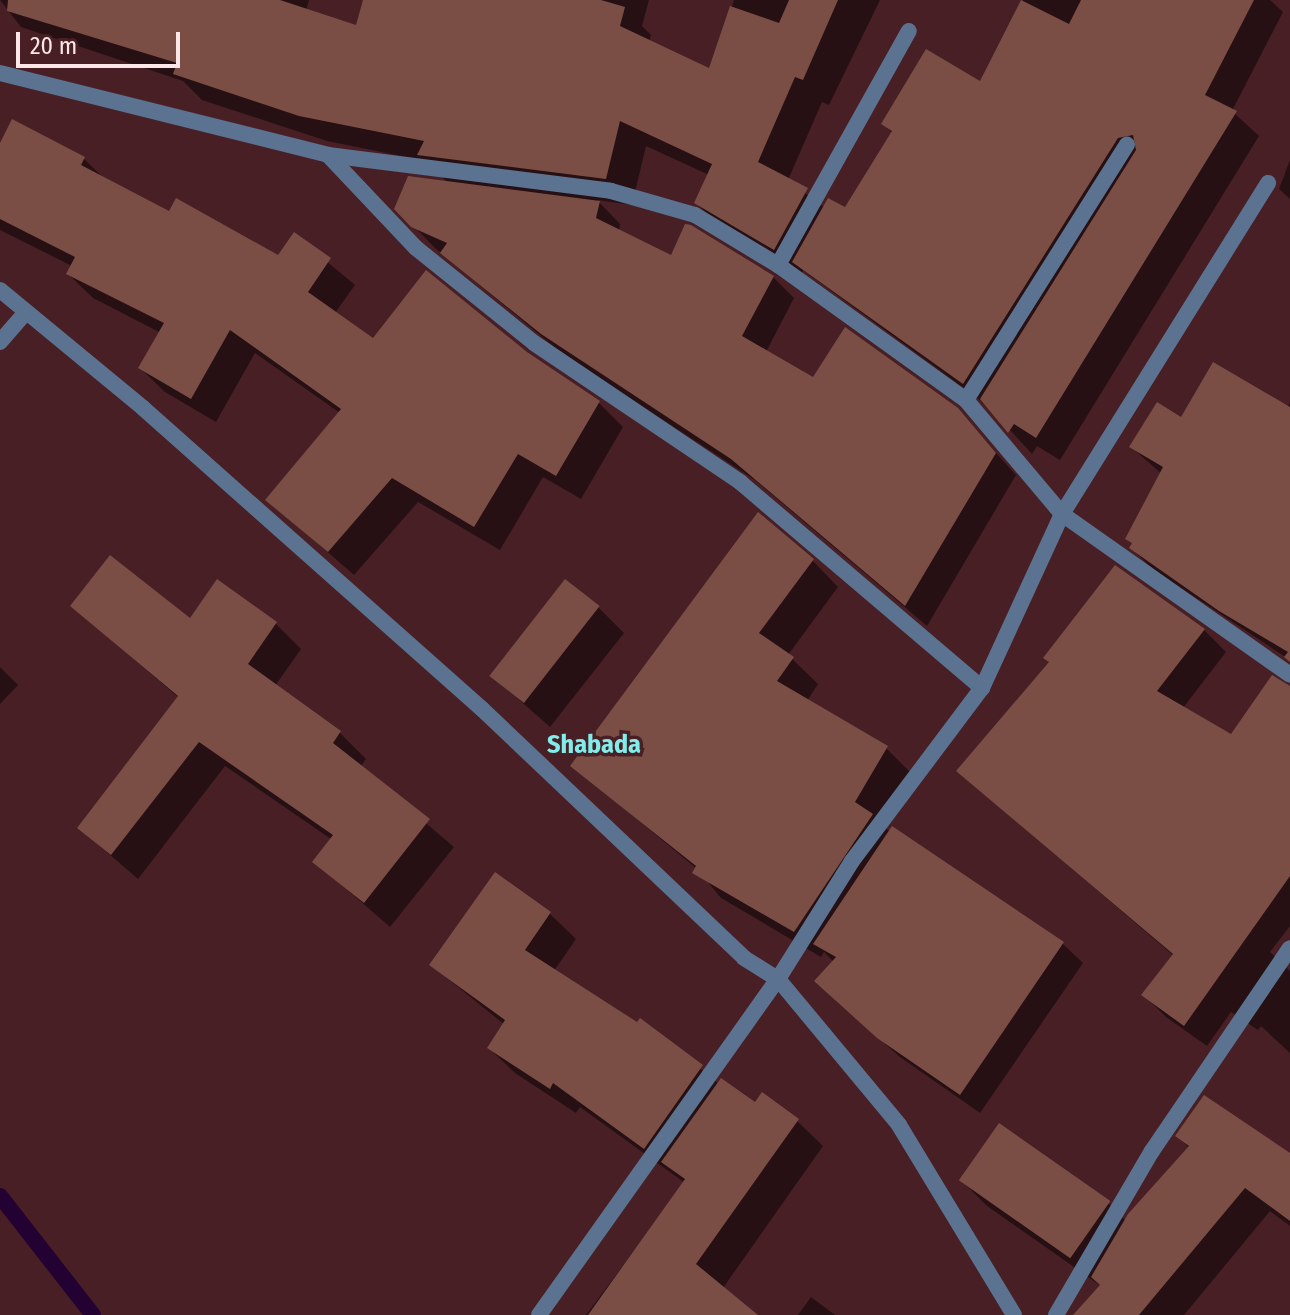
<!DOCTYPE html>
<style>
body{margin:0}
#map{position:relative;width:1290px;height:1315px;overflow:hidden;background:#481f24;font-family:"Fira Sans Condensed",sans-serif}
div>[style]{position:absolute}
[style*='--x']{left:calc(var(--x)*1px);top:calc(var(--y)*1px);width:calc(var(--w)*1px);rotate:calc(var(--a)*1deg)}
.shadow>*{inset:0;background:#0007}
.stream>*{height:16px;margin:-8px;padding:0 8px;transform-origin:8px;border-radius:8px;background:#240133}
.building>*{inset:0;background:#7b4e45;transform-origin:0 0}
.street>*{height:16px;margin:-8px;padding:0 8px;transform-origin:8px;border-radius:8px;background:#5b7390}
span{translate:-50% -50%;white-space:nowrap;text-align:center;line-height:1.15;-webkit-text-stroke:7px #481f24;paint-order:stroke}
.quarter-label{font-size:26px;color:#81edea;font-weight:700}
.scale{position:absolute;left:16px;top:32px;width:164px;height:36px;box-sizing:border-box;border:4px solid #fce6e7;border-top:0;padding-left:10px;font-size:24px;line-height:28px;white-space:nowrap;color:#fce6e7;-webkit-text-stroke:6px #481f24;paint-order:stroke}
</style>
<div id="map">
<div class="shadow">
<i style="clip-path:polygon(0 0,309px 0,306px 11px,357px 28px,365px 0,649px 0,642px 26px,651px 35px,649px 42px,711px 70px,734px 0,880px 0,829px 105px,822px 102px,788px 180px,825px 208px,846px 210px,893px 133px,883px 123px,981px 83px,1023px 0,1270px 0,1283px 12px,1232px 111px,1259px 136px,1060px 460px,1037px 446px,1032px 454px,987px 405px,803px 270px,801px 275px,723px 229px,696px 203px,709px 175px,646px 146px,632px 205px,597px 200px,620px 224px,619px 231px,672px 258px,773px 277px,794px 298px,766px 352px,813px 379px,957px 410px,1016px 475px,927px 626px,755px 480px,564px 355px,434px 247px,396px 208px,448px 183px,426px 161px,327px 141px,202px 100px,183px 81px,21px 27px)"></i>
<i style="clip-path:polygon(12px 122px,84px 159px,107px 181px,170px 214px,279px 258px,295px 235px,355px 285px,335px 313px,373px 341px,526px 353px,598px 402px,623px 427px,581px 499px,543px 477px,500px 550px,418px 502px,354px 575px,268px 500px,340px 413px,255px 353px,216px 422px,165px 392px,140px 368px,161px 333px,93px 298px,68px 274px,72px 266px,0 230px,0 147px)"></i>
<i style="clip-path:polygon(1290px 160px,1290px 199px,1279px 189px)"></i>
<i style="clip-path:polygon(1290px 403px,1290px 660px,1154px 570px,1131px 548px,1162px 474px,1131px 447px,1182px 420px,1287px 408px)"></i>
<i style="clip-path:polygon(813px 561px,838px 587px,788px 655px,818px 684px,807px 701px,886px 748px,912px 774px,882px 826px,1063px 944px,1083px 963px,980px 1113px,900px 1057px,836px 1001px,834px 962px,824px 952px,821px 957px,721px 898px,697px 869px,573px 766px)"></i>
<i style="clip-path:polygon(72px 606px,190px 621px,276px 624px,301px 649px,275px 686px,340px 733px,366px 759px,360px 767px,454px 847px,390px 927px,314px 861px,331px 839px,225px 766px,138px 879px,79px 828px,179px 698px)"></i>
<i style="clip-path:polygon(598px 607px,624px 633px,550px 727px,492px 676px)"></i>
<i style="clip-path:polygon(1204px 630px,1226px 652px,1183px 708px,1231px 737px,1290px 687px,1290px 926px,1270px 952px,1290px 971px,1290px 1053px,1261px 1026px,1258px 1030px,1231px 1012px,1207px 1046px,1166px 1017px,1144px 995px,1174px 956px,958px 771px)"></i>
<i style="clip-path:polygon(0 667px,18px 685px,0 704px)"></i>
<i style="clip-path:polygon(495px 875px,550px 914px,576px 939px,554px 971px,638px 1025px,641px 1021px,719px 1084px,755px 1105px,797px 1121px,823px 1146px,723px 1288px,755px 1315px,586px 1315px,685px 1183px,580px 1107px,576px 1113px,515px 1073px,489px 1048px,505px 1025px,431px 965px)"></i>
<i style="clip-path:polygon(1178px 1136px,1290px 1155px,1290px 1226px,1270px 1211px,1184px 1315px,1076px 1315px,1101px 1286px,987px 1206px,961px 1180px,1108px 1203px,1126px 1221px,1189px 1148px)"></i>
<i style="clip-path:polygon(811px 1297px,835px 1315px,798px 1315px)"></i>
</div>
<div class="stream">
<i style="--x:0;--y:1196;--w:151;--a:52"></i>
</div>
<div class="building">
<i style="clip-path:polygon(8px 0,280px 0,356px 25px,363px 0,601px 0,625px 7px,620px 26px,709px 68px,730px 6px,779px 23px,789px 0,838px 0,803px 80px,795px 77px,758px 162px,808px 188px,774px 250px,694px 203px,712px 164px,620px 121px,606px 179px,417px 155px,424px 141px,299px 116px,173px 74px,177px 63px,7px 11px)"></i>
<i style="clip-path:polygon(1021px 0,1069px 24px,1081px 0,1254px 0,1205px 95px,1237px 111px,1036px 438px,1014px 424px,1008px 433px,980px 399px,1136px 150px,1133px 135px,1118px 138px,963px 384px,792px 262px,828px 198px,845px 207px,892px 131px,881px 124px,926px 49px,980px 81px)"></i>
<i style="clip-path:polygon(12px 119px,85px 157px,81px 165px,169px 211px,176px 198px,278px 255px,294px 232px,331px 258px,308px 292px,373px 338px,426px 270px,527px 352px,600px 401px,556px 476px,518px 454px,474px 527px,392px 478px,328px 552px,265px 500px,341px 409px,230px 330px,191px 399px,138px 368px,164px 323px,66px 274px,75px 257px,0 219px,0 143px)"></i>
<i style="clip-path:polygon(408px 176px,600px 201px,596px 218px,671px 255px,685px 224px,691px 225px,774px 276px,742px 336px,813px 377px,845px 327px,958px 408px,996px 453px,905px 606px,731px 459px,541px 334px,440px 253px,447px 243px,411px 227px,394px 209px)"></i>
<i style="clip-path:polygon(1213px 362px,1290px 407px,1290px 662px,1284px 657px,1288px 652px,1219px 611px,1129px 548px,1132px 543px,1125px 539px,1163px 467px,1129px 447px,1157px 402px,1181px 417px)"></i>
<i style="clip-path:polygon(758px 512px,814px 559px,759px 633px,794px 657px,777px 681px,888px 746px,855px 802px,873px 814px,794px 932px,692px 873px,696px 866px,570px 766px)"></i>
<i style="clip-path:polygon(110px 555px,190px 618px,217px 579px,277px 622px,248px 664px,341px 731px,333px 743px,430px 819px,364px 903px,312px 862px,333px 835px,199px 742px,111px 855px,77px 828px,178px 696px,70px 606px)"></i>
<i style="clip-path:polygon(1115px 565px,1205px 629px,1157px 691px,1231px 734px,1272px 675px,1290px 686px,1290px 876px,1184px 1026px,1141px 995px,1173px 954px,956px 771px,1049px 662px,1043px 658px)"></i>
<i style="left:565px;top:579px;width:44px;height:123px;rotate:38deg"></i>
<i style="clip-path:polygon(892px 826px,1064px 942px,960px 1095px,877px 1038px,814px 981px,836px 957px,813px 944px)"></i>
<i style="clip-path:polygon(495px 872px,551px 912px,525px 950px,637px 1022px,640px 1018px,703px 1065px,644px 1149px,553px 1083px,550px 1089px,487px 1048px,505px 1020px,429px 965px)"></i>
<i style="clip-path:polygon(721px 1078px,755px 1102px,762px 1092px,799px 1119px,696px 1264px,758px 1315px,588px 1315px,685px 1179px,661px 1162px)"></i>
<i style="clip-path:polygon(1204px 1095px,1290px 1153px,1290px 1221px,1245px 1188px,1139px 1315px,1073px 1315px,1100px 1285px,1091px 1277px,1128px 1214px,1189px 1146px,1175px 1136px)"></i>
<i style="left:999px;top:1123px;width:136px;height:70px;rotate:35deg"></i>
</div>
<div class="street">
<i style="--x:0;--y:73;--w:338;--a:14"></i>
<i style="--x:328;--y:155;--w:285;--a:7.2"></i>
<i style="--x:611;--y:191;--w:87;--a:15.9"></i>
<i style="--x:695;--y:215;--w:97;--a:31.1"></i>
<i style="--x:778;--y:265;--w:231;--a:35.7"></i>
<i style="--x:966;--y:400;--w:149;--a:49.9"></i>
<i style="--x:1062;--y:514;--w:279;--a:35.2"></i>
<i style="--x:328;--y:155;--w:128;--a:46.6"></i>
<i style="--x:416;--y:248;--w:151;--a:38.8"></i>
<i style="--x:534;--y:343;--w:249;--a:34"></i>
<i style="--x:740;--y:482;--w:318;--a:40.4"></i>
<i style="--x:778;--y:265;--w:268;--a:-60.8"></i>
<i style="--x:0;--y:290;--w:185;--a:39.5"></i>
<i style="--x:143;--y:408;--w:453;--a:41.6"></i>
<i style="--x:482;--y:709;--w:361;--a:43.5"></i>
<i style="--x:744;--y:958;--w:40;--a:32"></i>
<i style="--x:778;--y:979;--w:190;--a:50.3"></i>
<i style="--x:899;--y:1125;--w:222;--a:58.8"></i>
<i style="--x:0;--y:342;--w:38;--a:-49"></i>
<i style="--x:966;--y:400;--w:302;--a:-57.8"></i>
<i style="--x:539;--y:1315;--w:412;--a:-54.6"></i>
<i style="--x:778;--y:979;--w:139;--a:-57.9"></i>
<i style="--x:852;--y:861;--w:216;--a:-53.1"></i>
<i style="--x:982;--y:688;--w:192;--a:-65.3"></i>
<i style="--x:1062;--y:514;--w:390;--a:-58.1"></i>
<i style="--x:1056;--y:1315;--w:190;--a:-59.7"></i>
<i style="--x:1152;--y:1151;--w:245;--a:-55.8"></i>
</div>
<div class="quarter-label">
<span style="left:594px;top:745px">Shabada</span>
</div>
<div class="scale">20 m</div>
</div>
